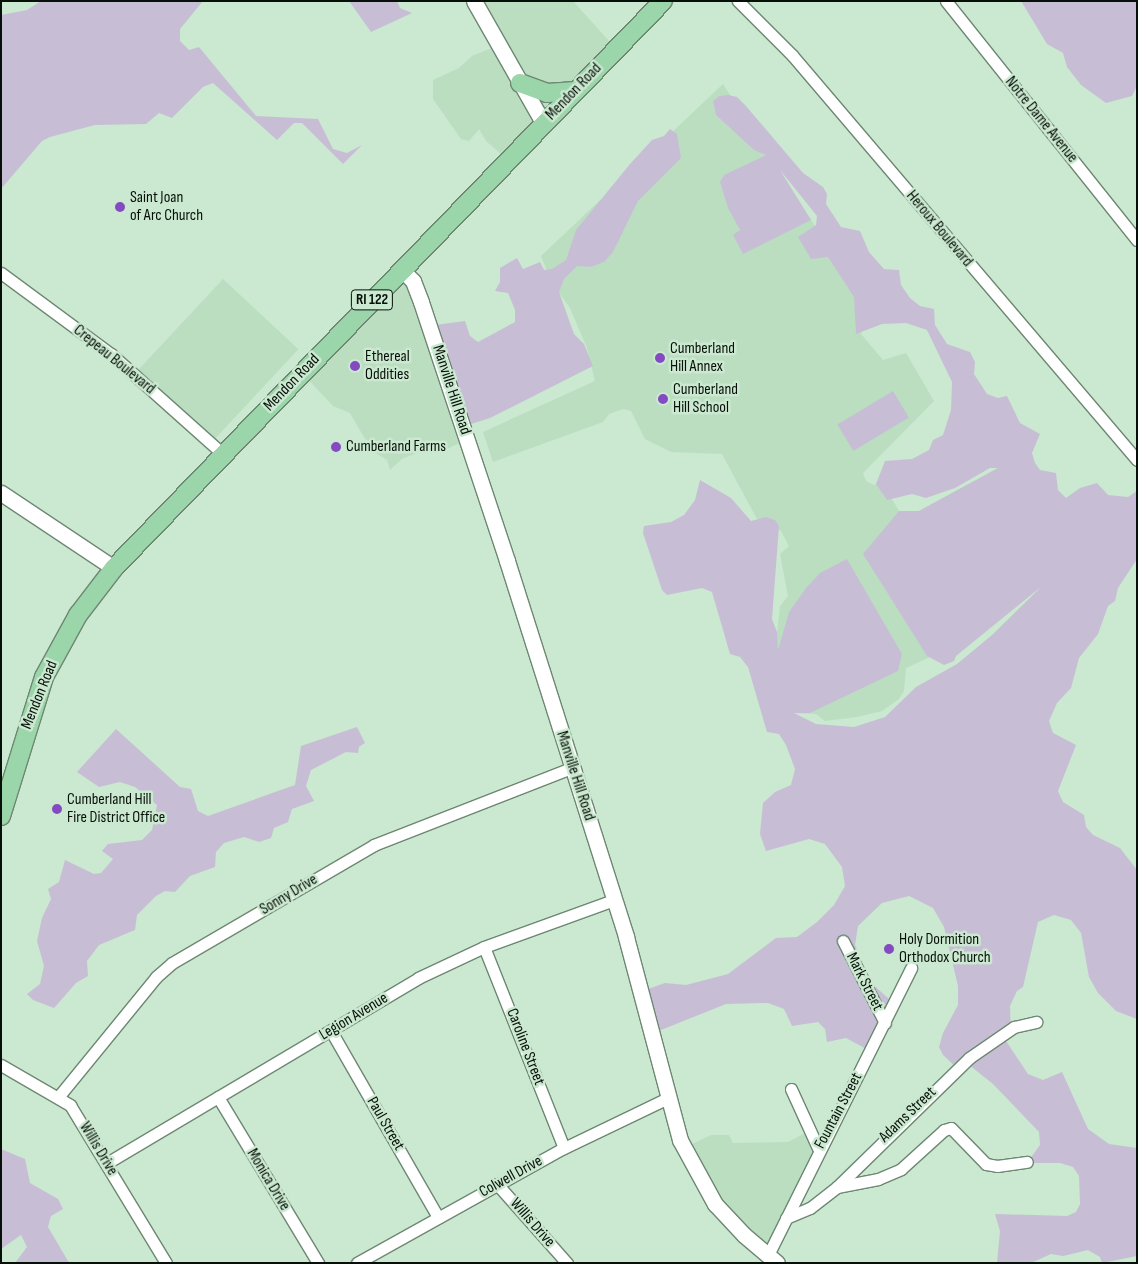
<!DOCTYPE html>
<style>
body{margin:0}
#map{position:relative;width:1138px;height:1264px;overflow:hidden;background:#cbe8d0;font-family:"Sofia Sans Condensed",sans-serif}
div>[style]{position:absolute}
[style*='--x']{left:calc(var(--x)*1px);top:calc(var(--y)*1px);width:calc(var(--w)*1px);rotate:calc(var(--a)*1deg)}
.built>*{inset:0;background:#bbdec1;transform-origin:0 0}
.green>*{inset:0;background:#c7bed6;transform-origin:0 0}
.roads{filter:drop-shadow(1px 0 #6d8772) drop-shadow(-1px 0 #6d8772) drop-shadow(0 1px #6d8772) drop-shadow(0 -1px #6d8772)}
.street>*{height:11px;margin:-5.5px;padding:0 5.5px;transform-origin:5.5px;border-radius:5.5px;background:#fff}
.secondary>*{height:15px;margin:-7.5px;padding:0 7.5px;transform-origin:7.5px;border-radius:7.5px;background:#fff}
.primary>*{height:18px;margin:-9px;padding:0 9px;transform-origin:9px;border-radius:9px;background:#9bd5aa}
.dots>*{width:14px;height:14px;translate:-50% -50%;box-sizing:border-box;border:2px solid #cbe8d0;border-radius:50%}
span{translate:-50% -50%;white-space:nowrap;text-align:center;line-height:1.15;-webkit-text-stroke:5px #cbe8d0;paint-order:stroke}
.shield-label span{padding:1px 4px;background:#cbe8d0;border:1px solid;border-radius:4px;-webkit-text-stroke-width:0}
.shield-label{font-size:15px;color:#071008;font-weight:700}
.street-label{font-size:16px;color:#071008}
.poi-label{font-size:16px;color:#071008}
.left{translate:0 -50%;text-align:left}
.frame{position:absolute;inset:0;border:2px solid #071008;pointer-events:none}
</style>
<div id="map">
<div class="built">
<i style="clip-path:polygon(477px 1px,573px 1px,618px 51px,509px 161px,486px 141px,479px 129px,469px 141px,461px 139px,433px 99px,433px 80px,459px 68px,472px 56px,499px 45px)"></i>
<i style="clip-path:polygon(723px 84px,865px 303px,861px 334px,883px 360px,906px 353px,934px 401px,863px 473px,866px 481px,874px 485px,882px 482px,899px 511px,919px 511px,1018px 457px,954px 661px,939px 653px,906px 668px,904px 691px,899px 699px,882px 711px,857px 717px,825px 721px,816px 714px,794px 713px,785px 697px,776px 642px,780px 606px,788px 596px,780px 554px,789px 546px,781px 531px,757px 519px,722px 454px,671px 452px,645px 439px,631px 411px,623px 409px,609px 414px,603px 422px,493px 462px,483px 432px,595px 381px,587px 348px,570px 308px,552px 283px,541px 256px)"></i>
<i style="clip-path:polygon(407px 269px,470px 438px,447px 449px,432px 447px,402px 459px,390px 470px,387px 460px,374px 452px,372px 443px,365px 439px,350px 413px,333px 406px,304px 375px)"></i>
<i style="left:223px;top:279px;width:103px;height:125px;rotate:43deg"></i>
<i style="clip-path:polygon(813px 1129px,820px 1143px,775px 1250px,736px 1224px,688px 1146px,711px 1135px,729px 1135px,733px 1143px,788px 1142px)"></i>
</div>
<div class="green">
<i style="clip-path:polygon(41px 1px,203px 1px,180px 29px,180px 41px,189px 50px,199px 47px,256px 116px,318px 119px,333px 149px,347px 153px,362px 145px,343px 164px,302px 123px,294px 123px,277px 140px,213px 83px,203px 87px,172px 118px,159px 113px,146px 124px,95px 125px,50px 137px,42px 141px,1px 189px,1px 15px,27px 10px)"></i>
<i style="clip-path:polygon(349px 1px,397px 1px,400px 8px,412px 13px,371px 32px)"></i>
<i style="clip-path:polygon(1021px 1px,1137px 1px,1137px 86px,1132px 96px,1106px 103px,1081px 85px,1067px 67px,1063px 53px,1047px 44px)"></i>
<i style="clip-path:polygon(728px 95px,737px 97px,746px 106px,803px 173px,823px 187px,827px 194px,826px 204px,841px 227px,860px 231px,869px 252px,884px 269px,899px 270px,901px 285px,910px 298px,920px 306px,934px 309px,935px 325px,947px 344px,970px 352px,975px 362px,974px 374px,987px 394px,998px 398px,1007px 396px,1020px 423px,1040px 434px,1032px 453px,1035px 463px,1040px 470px,1056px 473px,1058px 490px,1066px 498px,1080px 488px,1097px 483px,1108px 495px,1128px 497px,1137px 491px,1137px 559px,1118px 588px,1115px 601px,1108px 606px,1098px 634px,1079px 658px,1071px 688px,1057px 703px,1049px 721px,1053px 733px,1076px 745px,1058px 791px,1063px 802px,1084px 815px,1086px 827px,1093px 835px,1120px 848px,1137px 870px,1137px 1019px,1116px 1011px,1098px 993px,1089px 977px,1081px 933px,1071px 920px,1054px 915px,1038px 922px,1023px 987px,1017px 991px,1010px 1006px,1011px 1036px,1006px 1041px,1028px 1074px,1043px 1080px,1062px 1072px,1088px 1129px,1109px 1144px,1137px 1148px,1137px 1256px,1102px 1263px,1100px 1257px,1088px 1250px,1063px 1256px,1051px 1254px,1031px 1263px,997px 1263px,1000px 1231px,995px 1214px,1067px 1216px,1076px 1212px,1080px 1204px,1079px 1176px,1073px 1167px,1060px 1163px,1027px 1163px,1040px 1145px,1039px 1132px,993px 1084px,968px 1064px,959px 1070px,943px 1055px,939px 1047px,943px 1033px,958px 1005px,958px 986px,944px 927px,933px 908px,909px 896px,882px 903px,858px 926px,855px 945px,870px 982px,889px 999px,896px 1001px,870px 1051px,846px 1038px,827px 1042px,825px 1029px,818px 1022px,792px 1026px,784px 1009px,768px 1003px,726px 1004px,656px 1032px,645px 990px,665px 983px,686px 985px,728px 974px,776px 938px,797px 937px,817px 922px,834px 905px,845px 886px,842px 867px,825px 844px,809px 839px,766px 851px,760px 834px,763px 803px,775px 792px,791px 785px,795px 769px,786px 745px,779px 734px,767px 732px,748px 667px,740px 657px,730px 654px,712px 592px,702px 588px,667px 595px,662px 590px,643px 533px,644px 526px,671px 522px,684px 515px,695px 500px,700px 480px,731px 498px,751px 521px,766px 517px,775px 520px,779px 526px,772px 619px,777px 632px,778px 650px,789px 612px,806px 588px,820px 573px,847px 559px,902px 654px,898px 671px,810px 713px,794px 713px,816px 724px,854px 727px,885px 717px,916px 687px,957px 664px,992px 635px,1042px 586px,956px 656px,954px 661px,944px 665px,927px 656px,863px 554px,899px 511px,919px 511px,998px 468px,990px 468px,955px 488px,926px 498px,912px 494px,887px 500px,876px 484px,885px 461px,912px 459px,929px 450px,933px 440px,943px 435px,951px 410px,952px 382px,927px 330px,906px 323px,882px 324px,856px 334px,854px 297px,828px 257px,811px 259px,798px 237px,816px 225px,817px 216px,780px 170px,811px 220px,743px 254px,733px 235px,740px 230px,728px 208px,720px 182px,724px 175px,766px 155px,754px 150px,716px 115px,713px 101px,719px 96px)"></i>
<i style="clip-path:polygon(670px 129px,677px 134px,681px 158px,638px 201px,613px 252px,604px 262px,591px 267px,577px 266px,564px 279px,559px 292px,574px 334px,584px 344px,593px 366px,490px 418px,468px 425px,435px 325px,465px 321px,470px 336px,478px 342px,515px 322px,515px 310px,508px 293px,495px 291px,500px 282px,500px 268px,517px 258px,523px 269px,540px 262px,544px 270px,552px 269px,566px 260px,576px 230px,630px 164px,652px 140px,664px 136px)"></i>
<i style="left:893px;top:391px;width:31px;height:65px;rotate:59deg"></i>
<i style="clip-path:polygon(357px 727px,365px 743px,359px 747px,358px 753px,346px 752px,311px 770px,306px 786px,314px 801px,292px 809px,288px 822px,274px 828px,271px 838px,259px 842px,244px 837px,224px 843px,216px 852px,215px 867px,190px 876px,175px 892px,165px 891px,156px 896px,137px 915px,135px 930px,99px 945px,87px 961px,88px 976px,76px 983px,54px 1008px,33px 1000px,27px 994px,40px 984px,44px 966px,37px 941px,42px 918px,51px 899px,48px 889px,59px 882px,65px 860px,94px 874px,101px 873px,113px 859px,102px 851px,108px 844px,142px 840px,152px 830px,157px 805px,135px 787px,120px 782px,99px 787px,77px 772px,116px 729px,180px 787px,191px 789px,198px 811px,208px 816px,295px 785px,301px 746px)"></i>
<i style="clip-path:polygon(1px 1149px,25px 1159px,30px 1183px,58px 1199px,63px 1209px,51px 1216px,48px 1227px,68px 1261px,73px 1263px,15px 1263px,27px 1247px,21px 1235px,1px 1249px)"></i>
</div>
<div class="roads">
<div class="street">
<i style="--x:738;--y:1;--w:76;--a:45"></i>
<i style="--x:792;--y:55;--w:532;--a:49.57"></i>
<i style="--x:946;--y:1;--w:306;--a:51.4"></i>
<i style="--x:1;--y:273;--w:137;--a:36.4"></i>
<i style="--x:111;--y:354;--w:150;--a:41.8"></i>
<i style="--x:843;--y:941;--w:92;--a:62.9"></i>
<i style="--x:484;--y:947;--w:216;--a:68.3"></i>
<i style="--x:331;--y:1031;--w:215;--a:60.1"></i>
<i style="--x:1;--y:1065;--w:80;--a:30.1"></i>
<i style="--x:70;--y:1105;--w:185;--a:58.7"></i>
<i style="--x:791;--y:1089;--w:65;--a:65.4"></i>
<i style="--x:59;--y:1096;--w:154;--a:-50.8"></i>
<i style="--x:156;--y:977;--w:21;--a:-41"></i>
<i style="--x:172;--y:963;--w:234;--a:-30.3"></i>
<i style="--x:374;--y:845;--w:212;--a:-21.3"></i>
<i style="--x:218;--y:1097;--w:194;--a:58.9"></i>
<i style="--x:107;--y:1163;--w:362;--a:-30.7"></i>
<i style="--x:418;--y:978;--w:73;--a:-25.2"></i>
<i style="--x:484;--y:947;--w:138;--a:-19.9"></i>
<i style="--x:497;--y:1184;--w:106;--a:48.5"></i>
<i style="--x:837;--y:1187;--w:42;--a:-11"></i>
<i style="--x:878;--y:1179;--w:25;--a:-23"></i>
<i style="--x:901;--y:1169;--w:58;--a:-42.2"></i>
<i style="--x:944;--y:1130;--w:7;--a:-16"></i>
<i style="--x:951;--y:1128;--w:50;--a:45.8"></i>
<i style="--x:986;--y:1164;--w:11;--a:10"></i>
<i style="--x:997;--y:1166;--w:30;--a:-8"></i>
<i style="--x:786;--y:1218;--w:26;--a:-23"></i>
<i style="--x:810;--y:1208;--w:34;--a:-38"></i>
<i style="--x:837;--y:1187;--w:185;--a:-44.3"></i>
<i style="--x:969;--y:1058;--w:55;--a:-34.6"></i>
<i style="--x:1014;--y:1027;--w:23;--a:-13"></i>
<i style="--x:768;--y:1255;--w:321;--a:-63.5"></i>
<i style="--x:357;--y:1263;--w:237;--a:-29.1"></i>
<i style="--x:564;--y:1148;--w:115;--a:-25.7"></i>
</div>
<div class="secondary">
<i style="--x:474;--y:1;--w:142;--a:60.4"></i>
<i style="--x:401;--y:269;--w:17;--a:45"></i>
<i style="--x:413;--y:281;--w:22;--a:69"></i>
<i style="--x:421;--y:302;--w:273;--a:71.6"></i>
<i style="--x:507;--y:561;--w:394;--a:72.4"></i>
<i style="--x:626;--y:937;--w:210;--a:75.1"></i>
<i style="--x:680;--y:1140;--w:73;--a:61.3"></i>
<i style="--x:715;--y:1204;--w:42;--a:46.9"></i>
<i style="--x:744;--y:1235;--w:43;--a:40.3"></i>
<i style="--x:1;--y:493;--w:136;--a:33.6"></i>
</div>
<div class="primary">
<i style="--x:520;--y:83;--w:29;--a:20"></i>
<i style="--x:547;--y:93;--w:28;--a:-4"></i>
<i style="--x:1;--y:816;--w:145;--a:-72.8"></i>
<i style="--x:44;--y:677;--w:71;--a:-61.3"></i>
<i style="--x:78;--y:615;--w:59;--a:-52.5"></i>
<i style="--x:114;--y:568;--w:789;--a:-45.92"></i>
</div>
</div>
<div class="dots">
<i style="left:120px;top:207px;background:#834ac1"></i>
<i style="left:660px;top:358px;background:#834ac1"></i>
<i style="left:355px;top:366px;background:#834ac1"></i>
<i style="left:663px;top:399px;background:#834ac1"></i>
<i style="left:336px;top:447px;background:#834ac1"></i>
<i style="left:57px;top:809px;background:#834ac1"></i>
<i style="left:889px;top:949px;background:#834ac1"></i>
</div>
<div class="shield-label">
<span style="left:372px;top:300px">RI 122</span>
</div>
<div class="street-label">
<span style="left:574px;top:92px;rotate:-46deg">Mendon Road</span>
<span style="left:1041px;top:120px;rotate:51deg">Notre Dame Avenue</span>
<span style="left:939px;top:229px;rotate:50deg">Heroux Boulevard</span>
<span style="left:114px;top:360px;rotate:39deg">Crepeau Boulevard</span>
<span style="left:292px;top:383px;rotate:-46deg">Mendon Road</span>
<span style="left:451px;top:390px;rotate:72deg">Manville Hill Road</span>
<span style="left:40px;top:695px;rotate:-68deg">Mendon Road</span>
<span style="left:575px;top:776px;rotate:72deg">Manville Hill Road</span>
<span style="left:289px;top:895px;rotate:-31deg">Sonny Drive</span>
<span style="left:864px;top:982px;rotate:63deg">Mark Street</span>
<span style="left:354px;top:1017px;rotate:-31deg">Legion Avenue</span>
<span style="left:525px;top:1047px;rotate:69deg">Caroline Street</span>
<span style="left:839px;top:1111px;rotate:-62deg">Fountain Street</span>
<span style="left:908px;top:1115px;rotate:-44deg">Adams Street</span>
<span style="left:385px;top:1124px;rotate:60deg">Paul Street</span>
<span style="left:98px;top:1149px;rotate:59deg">Willis Drive</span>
<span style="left:511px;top:1177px;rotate:-29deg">Colwell Drive</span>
<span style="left:268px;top:1180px;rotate:59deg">Monica Drive</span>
<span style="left:532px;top:1223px;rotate:49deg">Willis Drive</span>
</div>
<div class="poi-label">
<span class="left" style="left:130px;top:207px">Saint Joan<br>of Arc Church</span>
<span class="left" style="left:670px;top:358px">Cumberland<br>Hill Annex</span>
<span class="left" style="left:365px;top:366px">Ethereal<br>Oddities</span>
<span class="left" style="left:673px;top:399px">Cumberland<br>Hill School</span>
<span class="left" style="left:346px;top:447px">Cumberland Farms</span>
<span class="left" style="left:67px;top:809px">Cumberland Hill<br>Fire District Office</span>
<span class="left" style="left:899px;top:949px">Holy Dormition<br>Orthodox Church</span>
</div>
<div class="frame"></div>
</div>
